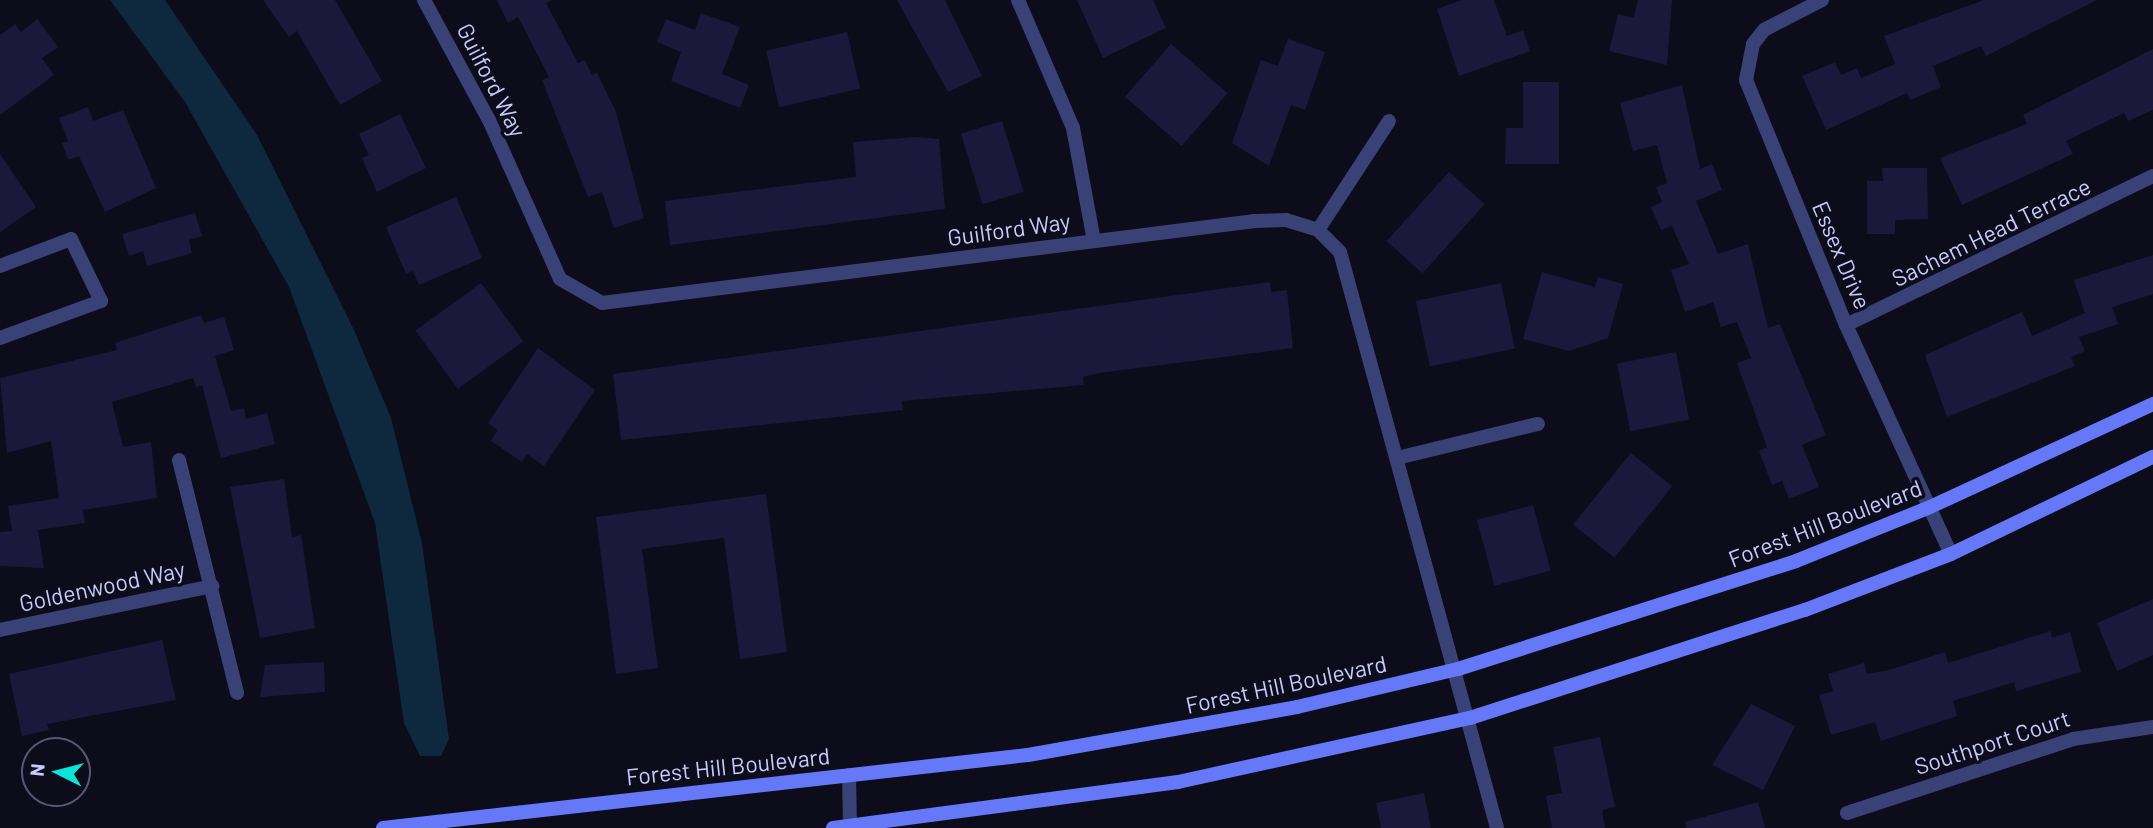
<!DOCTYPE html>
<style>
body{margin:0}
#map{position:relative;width:2153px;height:828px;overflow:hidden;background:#0c0c1b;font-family:Barlow,sans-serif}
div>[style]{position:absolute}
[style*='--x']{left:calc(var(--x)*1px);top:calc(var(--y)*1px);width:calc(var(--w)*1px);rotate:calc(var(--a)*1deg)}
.water>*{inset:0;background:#0e283d}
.building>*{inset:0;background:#1a193b;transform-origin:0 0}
.street>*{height:14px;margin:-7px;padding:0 7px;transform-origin:7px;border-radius:7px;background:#394177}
.secondary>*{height:14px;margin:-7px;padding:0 7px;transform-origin:7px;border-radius:7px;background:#6578f7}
span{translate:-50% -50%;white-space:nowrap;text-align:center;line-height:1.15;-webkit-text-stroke:7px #0c0c1b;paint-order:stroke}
.street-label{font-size:23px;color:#c8cbfc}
.north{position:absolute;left:21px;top:737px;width:70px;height:70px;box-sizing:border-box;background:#0c0c1b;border:2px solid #575875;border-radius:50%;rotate:276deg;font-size:19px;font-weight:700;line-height:28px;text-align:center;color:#c8cbfc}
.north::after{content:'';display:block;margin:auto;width:24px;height:32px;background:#0ce4d8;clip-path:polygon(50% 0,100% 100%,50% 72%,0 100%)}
</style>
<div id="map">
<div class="water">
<i style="clip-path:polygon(110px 0,165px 0,257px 135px,354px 330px,391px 418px,422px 543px,449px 739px,441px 756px,420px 756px,404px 723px,375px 523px,289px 287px,185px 102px)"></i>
</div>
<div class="building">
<i style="clip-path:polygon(263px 0,335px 0,382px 81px,340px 105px,297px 31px,289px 37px)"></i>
<i style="clip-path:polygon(497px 0,552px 0,546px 3px,578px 63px,585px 60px,592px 75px,597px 73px,616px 112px,644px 218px,614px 228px,602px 192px,588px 197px,542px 80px,549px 77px,518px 17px,508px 23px)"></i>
<i style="clip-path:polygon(897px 0,945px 0,982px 76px,948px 92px)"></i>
<i style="clip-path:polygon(1077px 0,1153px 0,1166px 28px,1103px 58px)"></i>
<i style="clip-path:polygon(1462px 0,1494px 0,1507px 36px,1523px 30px,1530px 51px,1459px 76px,1437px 9px)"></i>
<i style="clip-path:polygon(1638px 0,1672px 0,1667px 65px,1609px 51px,1618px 14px,1634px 18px)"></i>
<i style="clip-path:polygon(1984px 0,2097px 0,1986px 56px,1981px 46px,1933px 66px,1941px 87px,1910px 100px,1907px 93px,1826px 130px,1802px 76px,1835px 62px,1841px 75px,1857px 68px,1861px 78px,1895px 64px,1884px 36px)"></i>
<i style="clip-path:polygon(701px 13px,740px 27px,722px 74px,749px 85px,740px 108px,671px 81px,681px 52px,657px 42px,666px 19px,695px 30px)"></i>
<i style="clip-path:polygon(37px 19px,58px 47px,42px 58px,54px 75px,0 115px,0 35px,15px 24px,21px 32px)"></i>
<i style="left:847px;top:32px;width:58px;height:83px;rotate:77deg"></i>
<i style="clip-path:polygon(1288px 39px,1325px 52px,1305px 110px,1291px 105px,1269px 166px,1232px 143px,1261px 60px,1278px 66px)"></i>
<i style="left:1171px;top:44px;width:75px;height:70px;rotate:41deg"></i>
<i style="clip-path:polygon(2153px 49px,2153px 110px,2128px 121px,2124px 113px,2066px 141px,2073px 154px,1962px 205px,1940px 158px,2027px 124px,2023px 115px)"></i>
<i style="clip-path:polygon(1523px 82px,1559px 82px,1559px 164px,1505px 164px,1506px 128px,1523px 128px)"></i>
<i style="clip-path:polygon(1682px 85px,1700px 169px,1712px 164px,1722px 190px,1696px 201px,1718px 254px,1748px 244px,1768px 328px,1780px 324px,1826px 435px,1802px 445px,1819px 487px,1789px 499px,1782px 481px,1772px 485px,1759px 451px,1767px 447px,1737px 363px,1751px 358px,1737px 322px,1721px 327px,1713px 302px,1685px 312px,1671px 270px,1689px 264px,1672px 226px,1661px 230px,1651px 207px,1662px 202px,1656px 187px,1667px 183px,1657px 145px,1633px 151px,1620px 103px)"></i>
<i style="clip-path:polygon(88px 107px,93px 121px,123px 110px,156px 188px,105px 212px,79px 156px,68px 160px,62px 143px,68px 141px,59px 118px)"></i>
<i style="clip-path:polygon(400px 114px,426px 168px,377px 192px,362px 158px,369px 155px,359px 134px)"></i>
<i style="left:1002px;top:121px;width:74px;height:43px;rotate:73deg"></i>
<i style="clip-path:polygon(916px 137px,939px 139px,945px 209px,670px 245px,665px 201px,856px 177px,853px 142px)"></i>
<i style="clip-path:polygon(0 154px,36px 207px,0 232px)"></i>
<i style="clip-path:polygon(1882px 168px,1927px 168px,1928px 219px,1895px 220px,1895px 234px,1867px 234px,1867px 181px,1883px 181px)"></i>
<i style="left:1449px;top:172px;width:48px;height:93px;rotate:42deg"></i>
<i style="clip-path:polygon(456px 197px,482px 258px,419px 285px,413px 271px,406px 274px,386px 227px)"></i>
<i style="clip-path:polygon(195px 213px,202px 236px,189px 240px,192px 253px,147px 266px,143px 251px,129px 256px,122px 234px)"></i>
<i style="clip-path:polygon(2153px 255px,2153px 294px,2112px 307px,2118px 324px,2079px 337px,2085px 351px,2071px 357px,2075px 366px,1947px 417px,1925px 355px,2022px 312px,2032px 336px,2085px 313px,2074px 280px)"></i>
<i style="clip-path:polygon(1542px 272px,1595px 287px,1598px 277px,1623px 284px,1608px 338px,1569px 351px,1523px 339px)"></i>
<i style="clip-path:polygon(1270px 282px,1271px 292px,1287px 290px,1293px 348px,1099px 373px,1083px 377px,1084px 385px,902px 401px,903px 410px,621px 440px,613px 374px)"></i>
<i style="left:481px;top:283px;width:72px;height:81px;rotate:54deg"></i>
<i style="left:1501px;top:283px;width:67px;height:87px;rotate:78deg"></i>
<i style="clip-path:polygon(201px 315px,204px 323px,224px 317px,234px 350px,215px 356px,231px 411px,244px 408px,246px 419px,267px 413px,275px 444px,221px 458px,202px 385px,196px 387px,193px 378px,112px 402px,123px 447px,151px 442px,157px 498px,83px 510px,85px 523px,38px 530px,44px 568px,0 566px,0 532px,12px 531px,8px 506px,59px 498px,51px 441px,7px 453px,0 378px,117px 350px,115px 343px)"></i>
<i style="clip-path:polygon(538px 348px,595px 390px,544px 466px,527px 454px,522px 462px,491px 441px,498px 430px,488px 423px)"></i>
<i style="left:1676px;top:352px;width:69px;height:60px;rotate:79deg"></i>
<i style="left:1631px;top:453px;width:53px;height:92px;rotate:39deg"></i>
<i style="clip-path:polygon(284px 479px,292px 537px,301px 535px,315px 628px,260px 638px,230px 487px)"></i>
<i style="clip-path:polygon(766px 494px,787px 652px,740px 659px,724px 538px,642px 549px,658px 668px,616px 674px,596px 517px)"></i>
<i style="left:1533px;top:505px;width:68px;height:58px;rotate:75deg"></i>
<i style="clip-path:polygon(2153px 599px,2153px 655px,2117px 671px,2097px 623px)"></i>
<i style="clip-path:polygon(2051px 631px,2052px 638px,2070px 632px,2081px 672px,2016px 691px,2014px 682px,1953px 701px,1957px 716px,1881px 741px,1875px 722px,1831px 735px,1819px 695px,1833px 691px,1828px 674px,1864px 663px,1867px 674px,1889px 670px,1945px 652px,1948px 663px)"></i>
<i style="clip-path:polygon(162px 640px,176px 700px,47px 724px,49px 730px,22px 736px,9px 674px)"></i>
<i style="clip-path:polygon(324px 662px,325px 692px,260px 697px,265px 665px)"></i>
<i style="clip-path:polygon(1751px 704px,1795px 726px,1763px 790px,1712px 765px)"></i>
<i style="clip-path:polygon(1600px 737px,1615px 807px,1602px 810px,1605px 828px,1552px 828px,1546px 796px,1562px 793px,1553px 747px)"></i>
<i style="clip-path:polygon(1424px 793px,1431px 828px,1381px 828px,1376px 803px)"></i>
<i style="clip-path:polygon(1758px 802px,1765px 828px,1686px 828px,1685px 822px)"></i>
</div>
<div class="street">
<i style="--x:424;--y:0;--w:136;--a:61.6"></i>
<i style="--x:489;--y:120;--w:174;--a:65.9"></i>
<i style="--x:560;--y:279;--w:48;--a:29.7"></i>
<i style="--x:602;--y:303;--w:658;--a:-7.16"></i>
<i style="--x:1255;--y:221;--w:31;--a:-2"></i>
<i style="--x:1286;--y:220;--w:34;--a:17"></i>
<i style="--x:1318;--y:230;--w:31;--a:45"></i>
<i style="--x:1340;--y:252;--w:597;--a:74.75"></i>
<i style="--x:1018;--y:0;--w:139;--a:66.7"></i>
<i style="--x:1073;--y:128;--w:115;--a:79.5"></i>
<i style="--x:1822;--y:0;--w:65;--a:152.7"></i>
<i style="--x:1764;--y:30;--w:18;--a:128"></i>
<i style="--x:1753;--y:44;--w:37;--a:101"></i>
<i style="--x:1746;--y:80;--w:265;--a:67.8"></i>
<i style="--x:1846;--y:325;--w:252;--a:65.4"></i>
<i style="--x:1318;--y:230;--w:130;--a:-56.9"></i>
<i style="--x:0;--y:266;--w:76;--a:-20.8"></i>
<i style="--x:71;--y:239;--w:69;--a:64.2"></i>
<i style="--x:101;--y:301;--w:108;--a:159.9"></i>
<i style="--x:1846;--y:325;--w:341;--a:-25.9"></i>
<i style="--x:1397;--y:458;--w:145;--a:-13.6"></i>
<i style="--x:179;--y:460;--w:240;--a:76"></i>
<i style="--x:0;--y:630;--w:217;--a:-11.7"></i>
<i style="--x:849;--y:775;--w:53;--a:88.9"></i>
<i style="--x:1847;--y:813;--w:238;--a:-18.1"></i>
<i style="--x:2073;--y:739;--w:81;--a:-8.5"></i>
</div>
<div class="secondary">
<i style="--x:383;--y:828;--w:649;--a:-6.46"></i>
<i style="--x:1028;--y:755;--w:273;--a:-10.1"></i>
<i style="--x:1297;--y:707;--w:165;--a:-13.3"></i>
<i style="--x:1458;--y:669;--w:355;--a:-17.7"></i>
<i style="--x:1796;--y:561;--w:144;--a:-21.9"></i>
<i style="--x:1930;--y:507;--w:246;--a:-24.8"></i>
<i style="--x:833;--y:828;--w:348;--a:-7.6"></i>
<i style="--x:1178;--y:782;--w:299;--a:-12.4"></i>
<i style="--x:1470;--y:718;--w:352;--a:-17.9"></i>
<i style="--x:1805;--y:610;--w:156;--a:-21"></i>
<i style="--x:1951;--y:554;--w:224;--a:-25.7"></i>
</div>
<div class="street-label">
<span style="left:492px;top:80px;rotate:63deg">Guilford Way</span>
<span style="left:1009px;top:229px;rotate:-8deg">Guilford Way</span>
<span style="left:1991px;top:232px;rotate:-26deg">Sachem Head Terrace</span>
<span style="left:1842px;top:255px;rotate:67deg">Essex Drive</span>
<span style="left:1825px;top:523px;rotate:-21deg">Forest Hill Boulevard</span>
<span style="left:102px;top:586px;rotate:-12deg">Goldenwood Way</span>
<span style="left:1286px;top:684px;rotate:-12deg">Forest Hill Boulevard</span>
<span style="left:1992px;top:742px;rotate:-18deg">Southport Court</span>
<span style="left:728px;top:766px;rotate:-6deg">Forest Hill Boulevard</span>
</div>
<div class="north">N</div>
</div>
